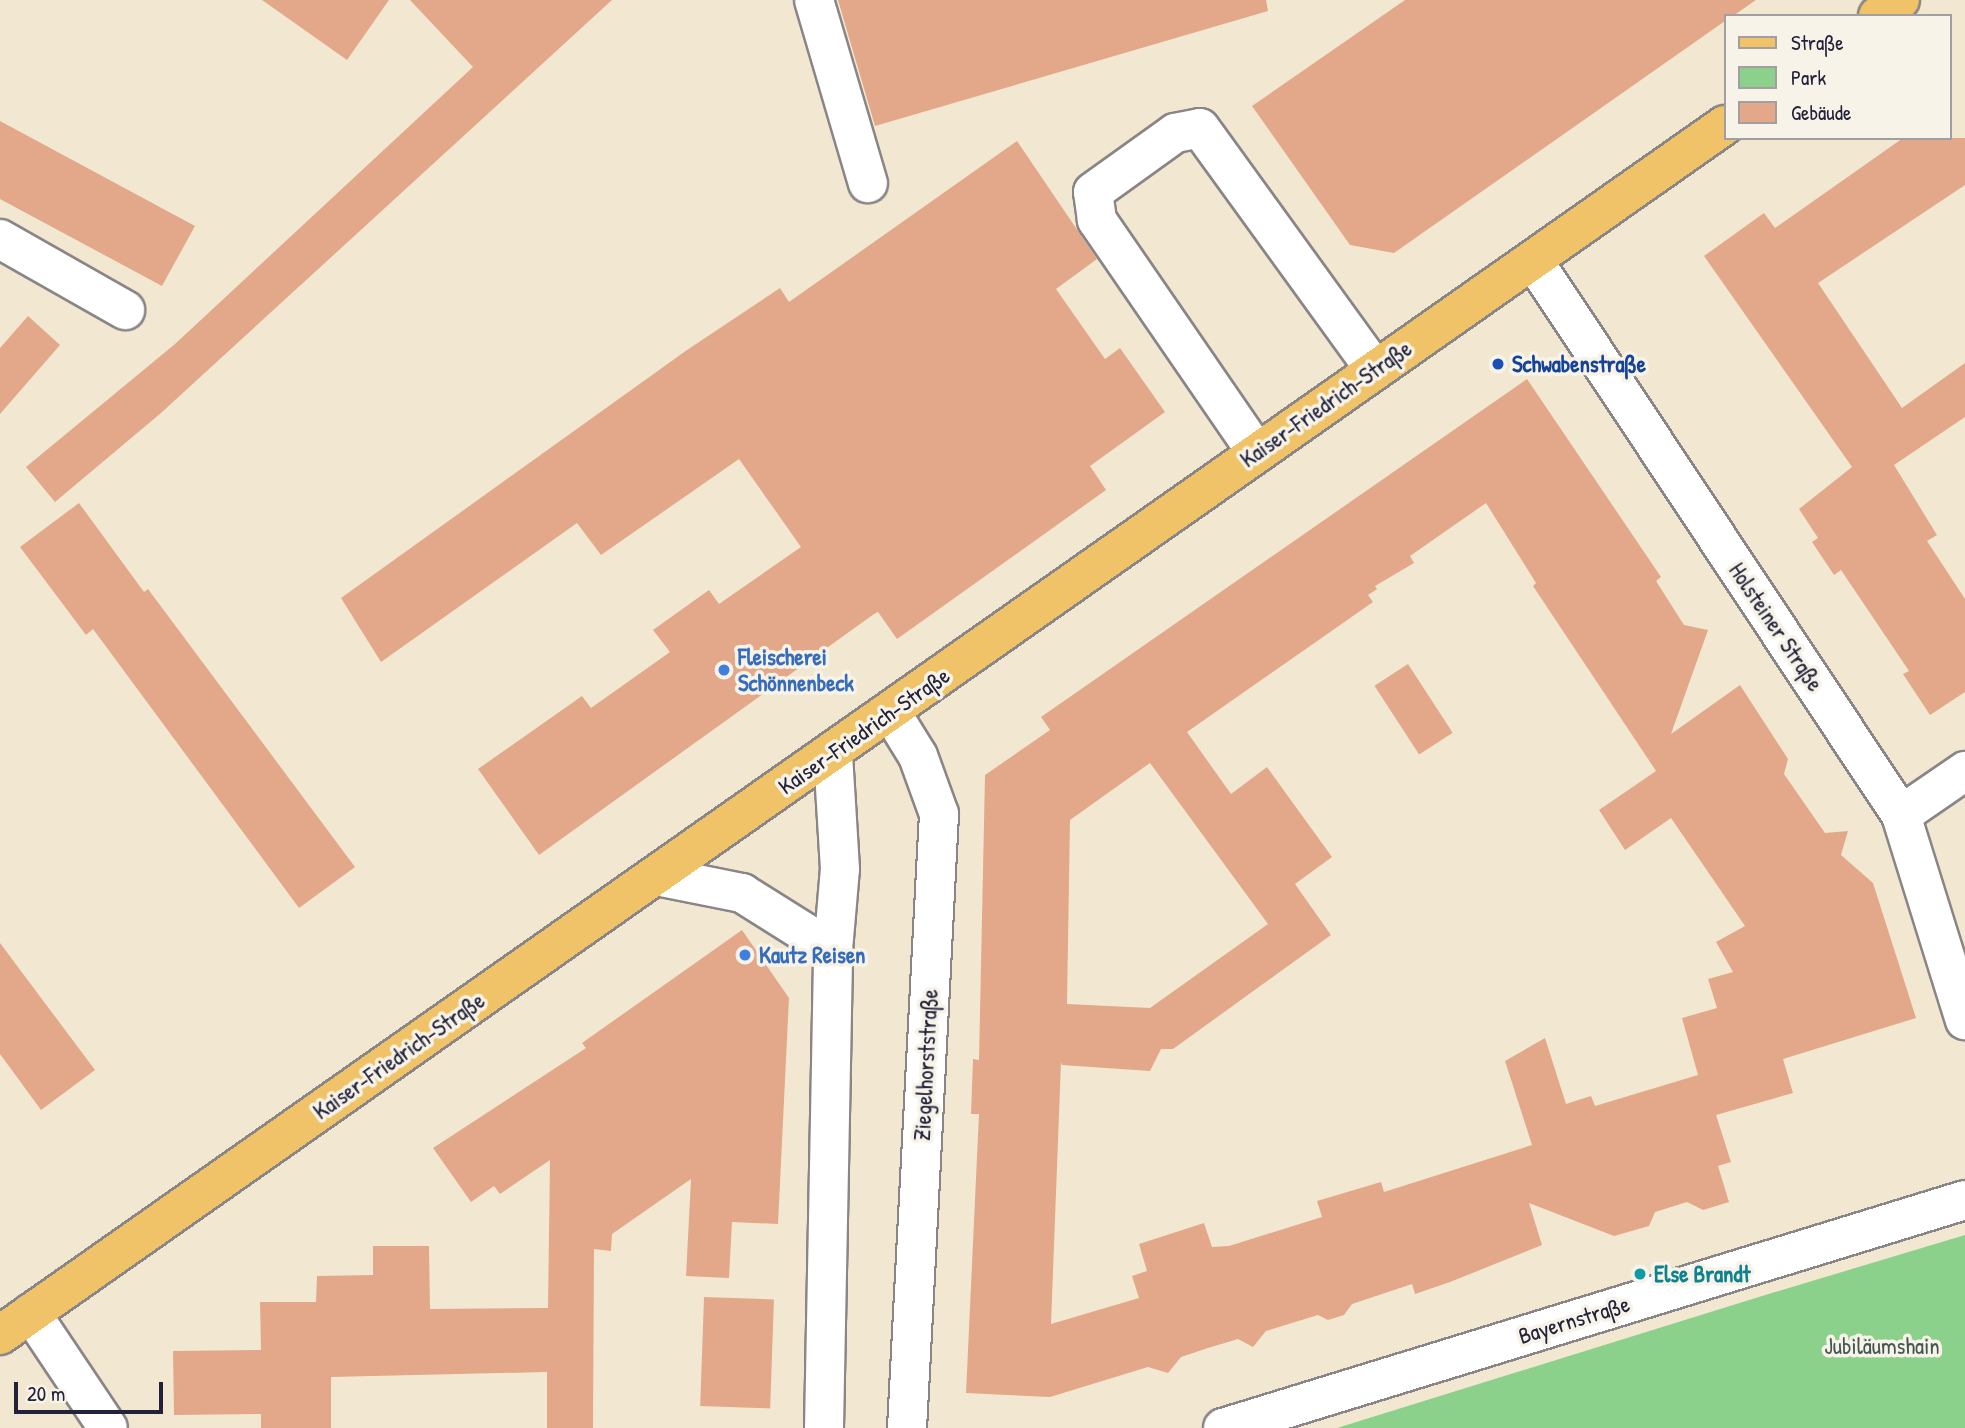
<!DOCTYPE html>
<meta charset="utf-8">
<style>
body{margin:0}
#map{position:relative;width:1965px;height:1428px;overflow:hidden;background:#f2e8d1;font-family:"Patrick Hand",sans-serif}
div>[style]{position:absolute}
[style*='--x']{left:calc(var(--x)*1px);top:calc(var(--y)*1px);width:calc(var(--w)*1px);rotate:calc(var(--a)*1deg)}
.green>*{inset:0;background:#8bd18b}
.building>*{inset:0;background:#e3a889;transform-origin:0 0}
.roads{filter:drop-shadow(2px 0 #8a8586) drop-shadow(-2px 0 #8a8586) drop-shadow(0 2px #8a8586) drop-shadow(0 -2px #8a8586)}
.minor>*{height:38px;margin:-19px;padding:0 19px;transform-origin:19px;border-radius:19px;background:#fff}
.major>*{height:38px;margin:-19px;padding:0 19px;transform-origin:19px;border-radius:19px;background:#f0c369}
.dots>*{width:19px;height:19px;translate:-50% -50%;box-sizing:border-box;border:4px solid #f7f3e8;border-radius:50%}
span{translate:-50% -50%;white-space:nowrap;text-align:center;line-height:1.15;-webkit-text-stroke:7px #f7f3e8;paint-order:stroke}
.transit-label{font-size:23px;color:#164399;font-weight:700}
.left{translate:0 -50%;text-align:left}
.street-label{font-size:23px;color:#22223b}
.shop-label{font-size:23px;color:#366cbe;font-weight:700}
.culture-label{font-size:23px;color:#0d838f;font-weight:700}
.park-label{font-size:23px;color:#425753}
.legend{position:absolute;left:1724px;top:14px;width:228px;height:126px;box-sizing:border-box;background:#f7f3e8;border:2px solid #a29fa3;margin:0;padding:9px 12px;list-style:none;font-size:21px;color:#22223b}
.legend li{display:flex;align-items:center;gap:14px;height:35px}
.legend b{width:35px;border:2px solid #a29fa3}
.scale{position:absolute;left:14px;top:1382px;width:149px;height:32px;box-sizing:border-box;border:4px solid #22223b;border-top:0;padding-left:9px;font-size:21px;line-height:24px;white-space:nowrap;color:#22223b;-webkit-text-stroke:5px #f7f3e8;paint-order:stroke}
</style>
<div id="map">
<div class="green">
<i style="clip-path:polygon(1965px 1235px,1965px 1428px,1337px 1428px,1762px 1296px)"></i>
</div>
<div class="building">
<i style="clip-path:polygon(262px 0,389px 0,347px 60px)"></i>
<i style="clip-path:polygon(410px 0,612px 0,161px 413px,55px 502px,26px 467px,175px 344px,473px 67px)"></i>
<i style="clip-path:polygon(838px 0,1266px 0,1268px 11px,875px 126px)"></i>
<i style="clip-path:polygon(1405px 0,1756px 0,1733px 16px,1725px 16px,1725px 21px,1394px 253px,1350px 245px,1252px 106px)"></i>
<i style="clip-path:polygon(0 121px,195px 226px,162px 286px,0 199px)"></i>
<i style="clip-path:polygon(1903px 138px,1965px 138px,1965px 185px,1818px 283px,1902px 408px,1965px 363px,1965px 417px,1894px 465px,1937px 535px,1927px 541px,1965px 599px,1965px 692px,1930px 715px,1903px 674px,1909px 671px,1841px 570px,1834px 575px,1812px 542px,1818px 538px,1799px 509px,1852px 467px,1704px 256px,1764px 213px,1775px 228px)"></i>
<i style="clip-path:polygon(1017px 141px,1097px 259px,1056px 289px,1105px 359px,1120px 348px,1165px 412px,1090px 466px,1106px 490px,897px 639px,878px 612px,874px 614px,539px 855px,478px 769px,582px 696px,591px 708px,670px 652px,653px 630px,709px 590px,719px 604px,801px 547px,739px 459px,601px 555px,577px 523px,381px 662px,341px 598px,687px 350px,780px 288px,789px 302px)"></i>
<i style="clip-path:polygon(28px 316px,60px 345px,0 414px,0 348px)"></i>
<i style="clip-path:polygon(evenodd,1527px 379px,1661px 577px,1656px 581px,1684px 625px,1708px 630px,1671px 734px,1740px 685px,1788px 759px,1784px 774px,1825px 833px,1848px 831px,1841px 855px,1873px 883px,1916px 1018px,1783px 1059px,1793px 1093px,1716px 1115px,1731px 1162px,1718px 1166px,1729px 1202px,1703px 1210px,1687px 1202px,1655px 1212px,1649px 1226px,1614px 1236px,1529px 1203px,1542px 1245px,1450px 1282px,1415px 1294px,1412px 1284px,1352px 1304px,1344px 1315px,1328px 1320px,1318px 1315px,1266px 1331px,1253px 1347px,1238px 1339px,1208px 1348px,1181px 1357px,1168px 1373px,1148px 1367px,1050px 1397px,966px 1393px,979px 1114px,971px 1114px,973px 1059px,979px 1060px,985px 775px,1050px 730px,1041px 717px,1527px 379px,1486px 503px,1536px 583px,1533px 586px,1656px 771px,1599px 810px,1625px 850px,1671px 818px,1745px 926px,1716px 942px,1733px 972px,1708px 979px,1717px 1008px,1682px 1018px,1698px 1075px,1595px 1106px,1591px 1096px,1566px 1104px,1545px 1038px,1505px 1061px,1532px 1145px,1384px 1192px,1381px 1182px,1317px 1201px,1322px 1217px,1229px 1246px,1212px 1247px,1204px 1223px,1139px 1244px,1147px 1271px,1132px 1276px,1139px 1298px,1051px 1324px,1061px 1062px,1062px 1065px,1150px 1071px,1161px 1049px,1173px 1049px,1331px 935px,1295px 884px,1332px 857px,1267px 767px,1231px 794px,1187px 732px,1373px 602px,1368px 595px,1377px 589px,1375px 586px,1414px 563px,1410px 556px,1486px 503px,1527px 379px,1150px 763px,1268px 924px,1150px 1008px,1067px 1004px,1070px 820px,1150px 763px)"></i>
<i style="clip-path:polygon(79px 503px,144px 592px,148px 589px,355px 867px,299px 908px,93px 629px,86px 635px,20px 547px)"></i>
<i style="left:1408px;top:664px;width:82px;height:40px;rotate:57deg"></i>
<i style="clip-path:polygon(742px 930px,789px 998px,778px 1224px,732px 1222px,729px 1278px,686px 1276px,691px 1179px,612px 1234px,611px 1251px,594px 1249px,593px 1428px,547px 1428px,547px 1372px,331px 1377px,331px 1428px,261px 1428px,261px 1414px,174px 1415px,173px 1351px,261px 1350px,260px 1302px,316px 1302px,317px 1276px,373px 1275px,373px 1246px,429px 1246px,430px 1309px,548px 1308px,550px 1160px,500px 1194px,494px 1186px,471px 1202px,433px 1148px,586px 1048px,582px 1043px)"></i>
<i style="clip-path:polygon(0 943px,95px 1070px,41px 1110px,0 1054px)"></i>
<i style="left:704px;top:1297px;width:70px;height:109px;rotate:2deg"></i>
</div>
<div class="roads">
<div class="minor">
<i style="--x:814;--y:0;--w:191;--a:73.6"></i>
<i style="--x:0;--y:239;--w:144;--a:29.6"></i>
<i style="--x:1533;--y:260;--w:666;--a:56.45"></i>
<i style="--x:1901;--y:815;--w:215;--a:72.7"></i>
<i style="--x:1257;--y:453;--w:283;--a:-124.5"></i>
<i style="--x:1097;--y:220;--w:28;--a:-98"></i>
<i style="--x:1093;--y:192;--w:101;--a:-35.7"></i>
<i style="--x:1175;--y:133;--w:25;--a:-11"></i>
<i style="--x:1200;--y:128;--w:299;--a:54.1"></i>
<i style="--x:892;--y:714;--w:49;--a:58.2"></i>
<i style="--x:918;--y:756;--w:62;--a:70.1"></i>
<i style="--x:939;--y:814;--w:615;--a:92.98"></i>
<i style="--x:1901;--y:815;--w:78;--a:-34.5"></i>
<i style="--x:657;--y:876;--w:87;--a:11.3"></i>
<i style="--x:742;--y:893;--w:107;--a:32.1"></i>
<i style="--x:31;--y:1313;--w:138;--a:56.2"></i>
<i style="--x:824;--y:1428;--w:478;--a:-88.9"></i>
<i style="--x:833;--y:950;--w:81;--a:-85.1"></i>
<i style="--x:840;--y:869;--w:116;--a:-93.5"></i>
<i style="--x:1223;--y:1428;--w:776;--a:-17.08"></i>
</div>
<div class="major">
<i style="--x:1878;--y:16;--w:27;--a:-36"></i>
<i style="--x:0;--y:1335;--w:2107;--a:-35.05"></i>
</div>
</div>
<div class="dots">
<i style="left:1498px;top:364px;background:#1a4fb4"></i>
<i style="left:724px;top:670px;background:#3f7fe0"></i>
<i style="left:745px;top:955px;background:#3f7fe0"></i>
<i style="left:1640px;top:1274px;background:#0f9aa8"></i>
</div>
<div class="transit-label">
<span class="left" style="left:1512px;top:364px">Schwabenstraße</span>
</div>
<div class="street-label">
<span style="left:1326px;top:404px;rotate:-35deg">Kaiser-Friedrich-Straße</span>
<span style="left:1776px;top:627px;rotate:56deg">Holsteiner Straße</span>
<span style="left:864px;top:731px;rotate:-35deg">Kaiser-Friedrich-Straße</span>
<span style="left:399px;top:1056px;rotate:-35deg">Kaiser-Friedrich-Straße</span>
<span style="left:926px;top:1065px;rotate:-87deg">Ziegelhorststraße</span>
<span style="left:1574px;top:1320px;rotate:-17deg">Bayernstraße</span>
</div>
<div class="shop-label">
<span class="left" style="left:738px;top:670px">Fleischerei<br>Schönnenbeck</span>
<span class="left" style="left:759px;top:955px">Kautz Reisen</span>
</div>
<div class="culture-label">
<span class="left" style="left:1654px;top:1274px">Else Brandt</span>
</div>
<div class="park-label">
<span style="left:1882px;top:1346px">Jubiläumshain</span>
</div>
<ul class="legend">
<li><b style="height:9px;background:#f0c369"></b>Straße</li>
<li><b style="height:19px;background:#8bd18b"></b>Park</li>
<li><b style="height:19px;background:#e3a889"></b>Gebäude</li>
</ul>
<div class="scale">20 m</div>
</div>
